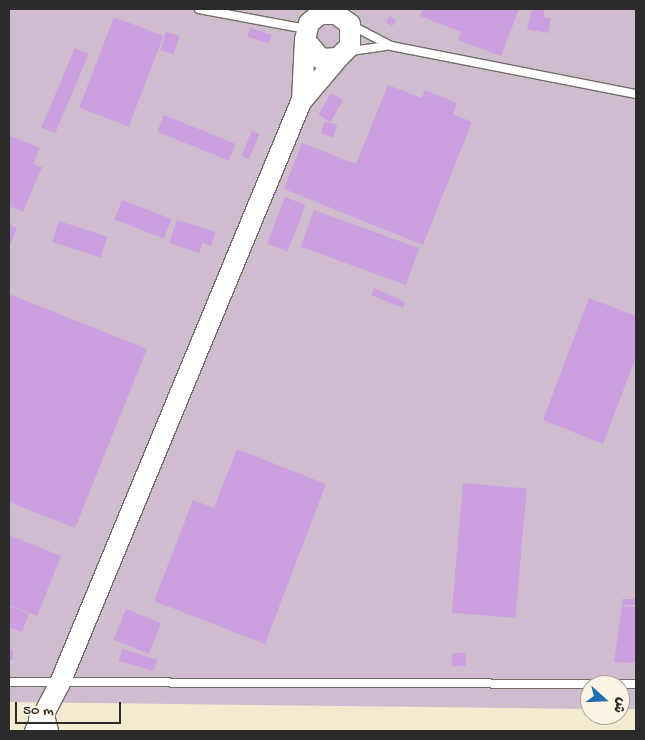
<!DOCTYPE html>
<meta charset="utf-8">
<style>
body{margin:0}
#map{position:relative;width:645px;height:740px;overflow:hidden;background:#f2ebd0;font-family:"Gochi Hand","Playpen Sans Arabic",sans-serif}
div>[style]{position:absolute}
[style*='--x']{left:calc(var(--x)*1px);top:calc(var(--y)*1px);width:calc(var(--w)*1px);rotate:calc(var(--a)*1deg)}
.industrial>*{inset:0;background:#cfbdcf}
.building>*{inset:0;background:#cc9fe0;transform-origin:0 0}
.roads{filter:drop-shadow(1px 0 #716e65) drop-shadow(-1px 0 #716e65) drop-shadow(0 1px #716e65) drop-shadow(0 -1px #716e65)}
.service>*{height:8px;margin:-4px;padding:0 4px;transform-origin:4px;border-radius:4px;background:#fff}
.tertiary>*{height:20px;margin:-10px;padding:0 10px;transform-origin:10px;border-radius:10px;background:#fff}
.trunk>*{height:26px;margin:-13px;padding:0 13px;transform-origin:13px;border-radius:13px;background:#fff}
span{translate:-50% -50%;white-space:nowrap;text-align:center;line-height:1.15;-webkit-text-stroke:4px #fcf5e5;paint-order:stroke}
.frame{position:absolute;inset:0;border:10px solid #2b2b2b;pointer-events:none}
.north{position:absolute;left:580px;top:675px;width:50px;height:50px;box-sizing:border-box;background:#fcf5e5;border:1px solid #a8a49b;border-radius:50%;rotate:110deg;font-size:14px;font-weight:700;line-height:20px;text-align:center;color:#2b2b2b}
.north::after{content:'';display:block;margin:auto;width:18px;height:22px;background:#1f6fb2;clip-path:polygon(50% 0,100% 100%,50% 72%,0 100%)}
.scale{position:absolute;left:15px;top:702px;width:106px;height:22px;box-sizing:border-box;border:2px solid #2b2b2b;border-top:0;padding-left:6px;font-size:15px;line-height:18px;white-space:nowrap;color:#2b2b2b;-webkit-text-stroke:4px #fcf5e5;paint-order:stroke}
</style>
<div id="map">
<div class="industrial">
<i style="clip-path:polygon(9px 9px,636px 9px,636px 709px,620px 709px,620px 685px,590px 685px,590px 709px,9px 702px)"></i>
</div>
<div class="building">
<i style="clip-path:polygon(423px 9px,519px 9px,501px 56px,458px 40px,461px 32px,420px 16px)"></i>
<i style="clip-path:polygon(532px 9px,545px 9px,543px 17px,551px 19px,548px 33px,527px 29px)"></i>
<i style="clip-path:polygon(390px 16px,396px 21px,392px 26px,386px 22px)"></i>
<i style="left:114px;top:17px;width:53px;height:97px;rotate:21deg"></i>
<i style="left:250px;top:28px;width:23px;height:9px;rotate:18deg"></i>
<i style="left:166px;top:32px;width:14px;height:19px;rotate:17deg"></i>
<i style="left:75px;top:48px;width:15px;height:86px;rotate:23deg"></i>
<i style="clip-path:polygon(388px 85px,422px 98px,425px 90px,457px 103px,453px 114px,472px 122px,423px 245px,284px 189px,302px 143px,356px 164px)"></i>
<i style="left:331px;top:93px;width:14px;height:25px;rotate:30deg"></i>
<i style="left:164px;top:115px;width:77px;height:18px;rotate:22deg"></i>
<i style="left:325px;top:121px;width:13px;height:13px;rotate:18deg"></i>
<i style="left:252px;top:131px;width:8px;height:27px;rotate:23deg"></i>
<i style="clip-path:polygon(9px 135px,40px 148px,33px 164px,42px 167px,23px 212px,9px 206px)"></i>
<i style="left:285px;top:197px;width:22px;height:50px;rotate:21deg"></i>
<i style="left:122px;top:200px;width:53px;height:21px;rotate:21deg"></i>
<i style="left:314px;top:210px;width:112px;height:39px;rotate:20deg"></i>
<i style="clip-path:polygon(177px 220px,216px 232px,211px 246px,202px 243px,199px 253px,169px 243px)"></i>
<i style="left:59px;top:221px;width:51px;height:22px;rotate:18deg"></i>
<i style="clip-path:polygon(9px 224px,17px 228px,9px 248px)"></i>
<i style="clip-path:polygon(374px 288px,405px 302px,403px 308px,371px 295px)"></i>
<i style="clip-path:polygon(9px 294px,147px 349px,75px 528px,9px 502px)"></i>
<i style="clip-path:polygon(589px 298px,636px 316px,636px 357px,603px 444px,543px 420px)"></i>
<i style="clip-path:polygon(237px 449px,326px 484px,265px 644px,154px 601px,193px 500px,214px 508px)"></i>
<i style="left:463px;top:483px;width:64px;height:130px;rotate:5deg"></i>
<i style="clip-path:polygon(9px 535px,61px 556px,37px 616px,9px 605px)"></i>
<i style="left:622px;top:599px;width:14px;height:6px"></i>
<i style="clip-path:polygon(9px 606px,29px 614px,22px 632px,9px 627px)"></i>
<i style="clip-path:polygon(622px 606px,636px 607px,636px 663px,614px 662px)"></i>
<i style="left:126px;top:609px;width:38px;height:33px;rotate:22deg"></i>
<i style="left:9px;top:649px;width:4px;height:11px"></i>
<i style="left:122px;top:649px;width:37px;height:12px;rotate:17deg"></i>
<i style="left:452px;top:653px;width:14px;height:13px"></i>
</div>
<div class="roads">
<div class="service">
<i style="--x:199;--y:9;--w:109;--a:10.6"></i>
<i style="--x:353;--y:26;--w:43;--a:27.8"></i>
<i style="--x:391;--y:46;--w:250;--a:11.1"></i>
<i style="--x:351;--y:51;--w:35;--a:-8"></i>
<i style="--x:9;--y:682;--w:627;--a:0.18"></i>
</div>
<div class="tertiary">
<i style="--x:321;--y:14;--w:15;--a:0"></i>
<i style="--x:336;--y:14;--w:17;--a:36"></i>
<i style="--x:350;--y:24;--w:22;--a:90"></i>
<i style="--x:350;--y:46;--w:17;--a:135"></i>
<i style="--x:338;--y:58;--w:17;--a:177"></i>
<i style="--x:321;--y:59;--w:25;--a:-130"></i>
<i style="--x:305;--y:40;--w:17;--a:-77"></i>
<i style="--x:309;--y:23;--w:22;--a:-39"></i>
<i style="--x:302;--y:101;--w:61;--a:-87.2"></i>
<i style="--x:35;--y:731;--w:54;--a:-62.5"></i>
<i style="--x:60;--y:683;--w:629;--a:-67.47"></i>
<i style="--x:301;--y:102;--w:57;--a:-49.9"></i>
</div>
<div class="trunk">
<i style="--x:42;--y:720;--w:11;--a:75"></i>
</div>
</div>
<div class="frame"></div>
<div class="north">ش</div>
<div class="scale">50 m</div>
</div>
